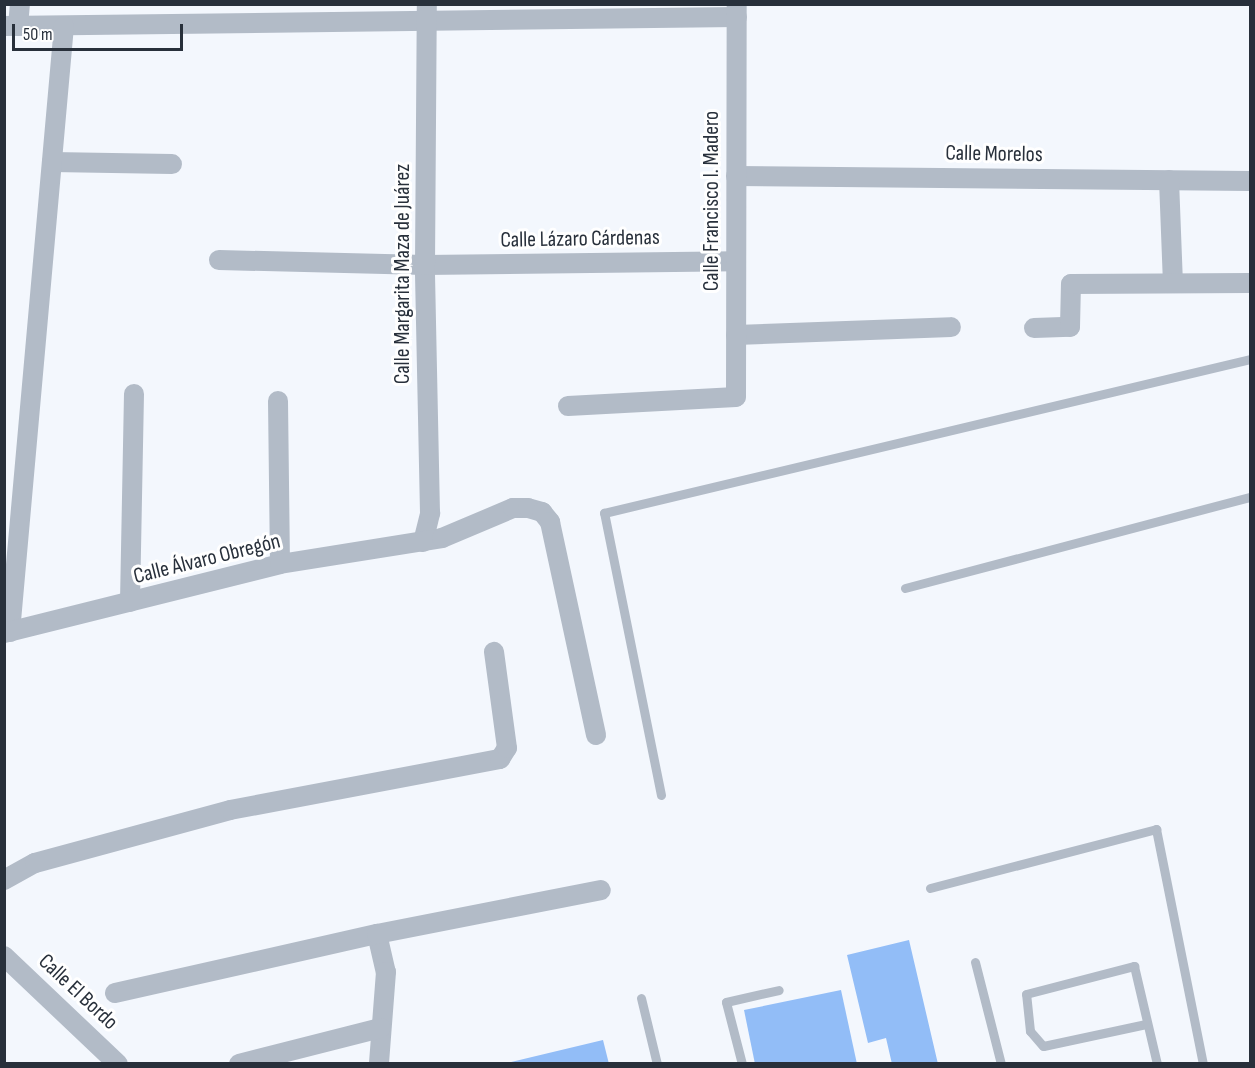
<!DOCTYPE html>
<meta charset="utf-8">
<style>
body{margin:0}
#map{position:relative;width:1255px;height:1068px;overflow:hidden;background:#f3f7fd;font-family:"Sofia Sans Condensed",sans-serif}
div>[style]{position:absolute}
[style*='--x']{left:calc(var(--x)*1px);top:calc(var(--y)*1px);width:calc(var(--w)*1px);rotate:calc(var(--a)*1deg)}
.building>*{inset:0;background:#92bdf7}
.lane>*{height:9px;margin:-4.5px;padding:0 4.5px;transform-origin:4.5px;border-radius:4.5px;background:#b2bbc7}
.street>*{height:20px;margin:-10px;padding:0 10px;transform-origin:10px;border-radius:10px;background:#b2bbc7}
span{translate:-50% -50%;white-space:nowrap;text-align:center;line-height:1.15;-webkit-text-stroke:6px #fff;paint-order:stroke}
.street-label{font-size:22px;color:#28303b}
.frame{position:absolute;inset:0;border:6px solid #28303b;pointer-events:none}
.scale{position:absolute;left:12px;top:24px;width:171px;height:27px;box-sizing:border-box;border:3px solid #28303b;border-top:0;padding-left:8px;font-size:18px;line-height:21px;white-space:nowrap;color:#28303b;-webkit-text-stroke:4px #fff;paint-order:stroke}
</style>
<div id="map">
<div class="building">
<i style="clip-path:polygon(909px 940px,938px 1064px,892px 1064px,886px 1038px,868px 1043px,847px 955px)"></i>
<i style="clip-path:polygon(841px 990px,857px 1064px,755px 1064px,744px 1010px)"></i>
<i style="clip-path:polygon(603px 1040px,609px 1064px,507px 1064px,507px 1063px)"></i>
</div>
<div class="lane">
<i style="--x:905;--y:588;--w:357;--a:-14.8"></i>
<i style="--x:661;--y:795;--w:288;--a:-101.4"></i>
<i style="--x:604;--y:513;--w:664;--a:-13.41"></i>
<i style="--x:930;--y:888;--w:234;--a:-14.6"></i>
<i style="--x:1156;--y:829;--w:240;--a:78.7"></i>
<i style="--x:975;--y:962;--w:105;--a:75.7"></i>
<i style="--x:641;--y:998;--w:68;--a:76.4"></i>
<i style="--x:1146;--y:1024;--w:105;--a:167.9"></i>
<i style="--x:1043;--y:1046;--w:20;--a:-131"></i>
<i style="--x:1030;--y:1031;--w:37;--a:-96"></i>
<i style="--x:1026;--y:994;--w:112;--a:-14.5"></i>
<i style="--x:1134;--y:966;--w:101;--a:76.8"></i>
<i style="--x:742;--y:1064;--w:64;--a:-104.5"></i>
<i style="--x:726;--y:1002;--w:54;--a:-12.8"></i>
</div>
<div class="street">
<i style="--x:4;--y:26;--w:733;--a:-0.7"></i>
<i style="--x:18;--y:26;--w:22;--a:-85"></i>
<i style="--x:52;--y:162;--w:120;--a:1"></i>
<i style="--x:736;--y:176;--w:514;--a:0.56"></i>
<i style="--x:1169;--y:180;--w:103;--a:87.8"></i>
<i style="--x:219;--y:260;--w:206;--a:1.4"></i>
<i style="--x:425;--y:265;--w:311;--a:-0.7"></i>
<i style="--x:1034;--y:328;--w:36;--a:-2"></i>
<i style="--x:1070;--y:327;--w:43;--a:-88.7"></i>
<i style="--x:1071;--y:284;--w:179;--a:-0.3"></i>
<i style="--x:736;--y:335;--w:215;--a:-2.1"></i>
<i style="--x:278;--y:401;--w:163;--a:89.3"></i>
<i style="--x:568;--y:406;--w:168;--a:-3.1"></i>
<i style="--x:736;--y:397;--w:393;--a:-89.9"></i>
<i style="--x:423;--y:542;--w:30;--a:-76"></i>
<i style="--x:430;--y:513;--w:248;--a:-91.2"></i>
<i style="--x:425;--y:265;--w:261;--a:-89.6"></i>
<i style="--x:130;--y:602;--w:208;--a:-88.9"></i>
<i style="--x:10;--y:632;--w:608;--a:-84.91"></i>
<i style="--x:4;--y:633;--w:284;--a:-14"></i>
<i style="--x:280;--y:564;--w:164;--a:-9.1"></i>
<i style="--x:442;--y:538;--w:77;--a:-22.9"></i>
<i style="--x:513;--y:508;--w:15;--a:0"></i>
<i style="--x:528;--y:508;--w:15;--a:16"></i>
<i style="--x:542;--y:512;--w:13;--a:51"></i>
<i style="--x:550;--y:522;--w:218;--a:77.8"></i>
<i style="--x:4;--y:880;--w:35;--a:-29"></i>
<i style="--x:35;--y:863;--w:202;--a:-15.2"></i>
<i style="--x:230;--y:810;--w:275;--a:-10.7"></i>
<i style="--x:500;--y:759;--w:13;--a:-58"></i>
<i style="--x:507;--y:748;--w:97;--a:-97.7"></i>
<i style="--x:377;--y:934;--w:39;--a:77"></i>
<i style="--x:386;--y:972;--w:92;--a:94.4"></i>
<i style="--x:4;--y:956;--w:157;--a:43.5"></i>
<i style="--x:115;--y:993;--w:269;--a:-12.7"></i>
<i style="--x:377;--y:934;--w:228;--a:-11.1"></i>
<i style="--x:239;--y:1064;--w:146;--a:-14.3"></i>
</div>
<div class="street-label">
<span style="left:994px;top:154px;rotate:1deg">Calle Morelos</span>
<span style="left:712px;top:201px;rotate:-90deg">Calle Francisco I. Madero</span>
<span style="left:580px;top:239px;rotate:-1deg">Calle Lázaro Cárdenas</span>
<span style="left:403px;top:274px;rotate:-90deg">Calle Margarita Maza de Juárez</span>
<span style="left:207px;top:559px;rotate:-14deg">Calle Álvaro Obregón</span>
<span style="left:78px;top:992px;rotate:43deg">Calle El Bordo</span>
</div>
<div class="frame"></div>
<div class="scale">50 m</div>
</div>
